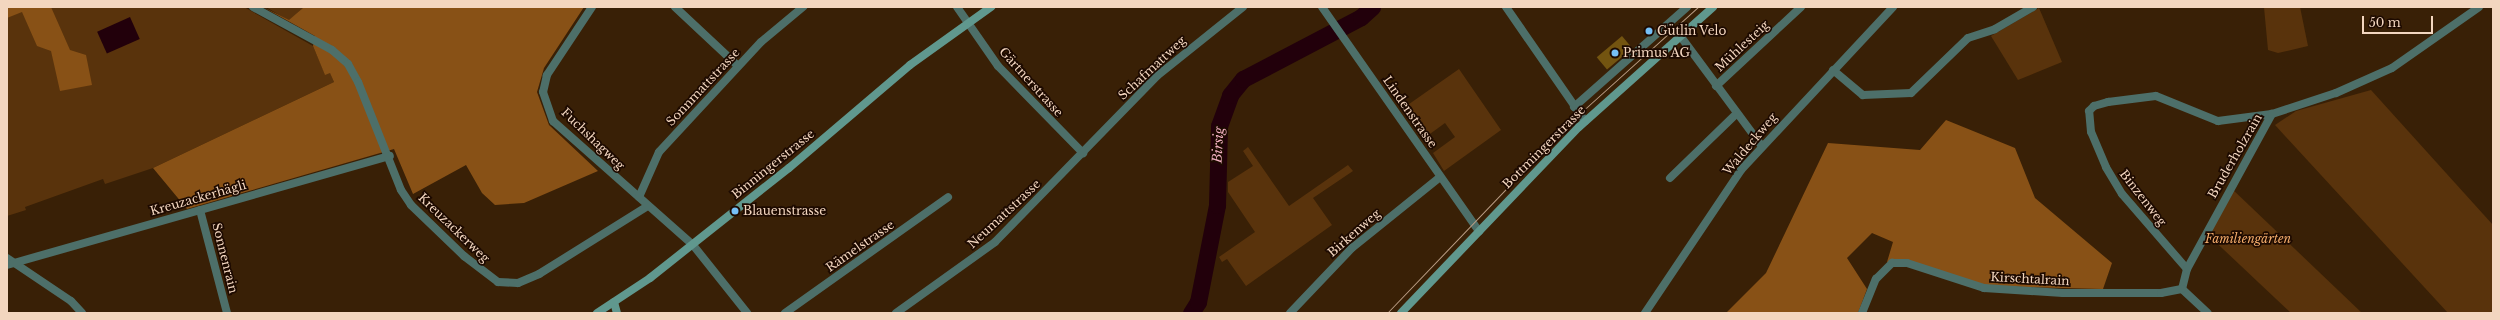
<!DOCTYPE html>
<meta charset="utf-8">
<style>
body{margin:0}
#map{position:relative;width:2500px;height:320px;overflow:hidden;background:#392006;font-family:"Libre Baskerville",serif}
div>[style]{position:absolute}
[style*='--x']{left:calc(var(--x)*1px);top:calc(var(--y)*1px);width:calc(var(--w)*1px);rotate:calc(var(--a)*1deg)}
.green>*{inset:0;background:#59330c}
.forest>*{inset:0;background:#885116}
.water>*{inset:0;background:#22000b;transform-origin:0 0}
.river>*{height:17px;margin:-8.5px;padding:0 8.5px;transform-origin:8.5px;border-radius:8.5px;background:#22000b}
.building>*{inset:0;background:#735410;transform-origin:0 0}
.street>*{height:8px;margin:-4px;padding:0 4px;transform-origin:4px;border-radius:4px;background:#4d6f69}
.secondary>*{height:8px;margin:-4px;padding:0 4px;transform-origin:4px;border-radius:4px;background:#60988e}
.tram>*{height:1px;margin:-0.5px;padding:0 0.5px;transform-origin:0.5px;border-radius:0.5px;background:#b99d85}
.dots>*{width:11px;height:11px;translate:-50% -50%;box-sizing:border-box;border:2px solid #1d0a00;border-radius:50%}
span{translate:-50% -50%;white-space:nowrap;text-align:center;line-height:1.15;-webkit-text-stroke:3.5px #1d0a00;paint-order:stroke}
.poi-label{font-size:12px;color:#f3d6bf}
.left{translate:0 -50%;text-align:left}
.street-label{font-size:12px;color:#f3d6bf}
.park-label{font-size:12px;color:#f5ad6b;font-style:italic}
.water-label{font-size:13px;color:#f4b2c3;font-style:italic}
.frame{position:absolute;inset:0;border:8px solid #f3d6bf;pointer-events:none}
.scale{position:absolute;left:2362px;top:16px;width:71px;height:18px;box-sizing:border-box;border:2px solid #f3d6bf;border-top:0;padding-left:5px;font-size:12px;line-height:14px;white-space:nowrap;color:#f3d6bf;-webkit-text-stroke:3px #1d0a00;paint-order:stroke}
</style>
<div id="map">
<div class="green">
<i style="clip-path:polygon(7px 7px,244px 7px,313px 46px,325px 74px,330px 72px,334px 82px,153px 168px,105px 184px,103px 179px,25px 207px,26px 210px,7px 216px)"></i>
<i style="clip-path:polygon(266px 7px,304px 7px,289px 21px)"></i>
<i style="clip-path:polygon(2264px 7px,2300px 7px,2308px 46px,2278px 53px,2268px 50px)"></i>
<i style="clip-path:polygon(2039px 8px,2062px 62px,2018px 80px,1991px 36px)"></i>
<i style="clip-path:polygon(1459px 69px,1501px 130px,1444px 171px,1433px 153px,1455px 137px,1445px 123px,1423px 139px,1402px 109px)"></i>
<i style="clip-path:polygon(2371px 90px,2493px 225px,2493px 313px,2448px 313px,2275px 125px,2296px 111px)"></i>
<i style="clip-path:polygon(1248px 147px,1289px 206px,1348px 165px,1353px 171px,1313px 198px,1332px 225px,1246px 286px,1227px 259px,1222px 262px,1219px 257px,1255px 232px,1228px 192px,1228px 182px,1253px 166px,1243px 151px)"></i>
<i style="clip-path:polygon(2230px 187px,2362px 313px,2291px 313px,2206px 233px)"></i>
</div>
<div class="forest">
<i style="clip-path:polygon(7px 7px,51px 7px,70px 50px,86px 55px,92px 85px,60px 91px,51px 51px,37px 46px,22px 12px,7px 18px)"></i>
<i style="clip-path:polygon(263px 7px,289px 20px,304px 7px,584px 7px,544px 68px,537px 92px,549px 125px,598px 171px,524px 203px,495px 205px,482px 193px,466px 165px,413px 194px,394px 149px,187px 209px,153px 168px,334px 82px,330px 73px,325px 75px,313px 46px,315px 36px)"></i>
<i style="clip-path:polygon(1946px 120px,2015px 148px,2035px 198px,2112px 263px,2103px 289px,1982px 286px,1904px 260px,1887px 262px,1893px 242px,1872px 233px,1847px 258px,1867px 289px,1858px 313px,1726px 313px,1766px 273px,1828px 143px,1920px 150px)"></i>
</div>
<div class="water">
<i style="left:130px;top:17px;width:24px;height:36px;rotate:66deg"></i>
</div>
<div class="river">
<i style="--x:1191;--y:313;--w:13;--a:-58"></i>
<i style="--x:1198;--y:302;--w:99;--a:-78.9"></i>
<i style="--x:1217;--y:205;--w:79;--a:-88.5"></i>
<i style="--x:1219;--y:126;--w:33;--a:-70"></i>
<i style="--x:1230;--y:95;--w:21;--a:-51"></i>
<i style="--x:1243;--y:79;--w:133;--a:-27.7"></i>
<i style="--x:1361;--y:17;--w:15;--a:-42"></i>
</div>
<div class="building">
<i style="left:1622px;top:36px;width:16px;height:33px;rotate:50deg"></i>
</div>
<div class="street">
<i style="--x:253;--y:7;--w:90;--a:28.6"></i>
<i style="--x:332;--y:50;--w:21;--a:41"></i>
<i style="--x:348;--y:64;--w:21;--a:61"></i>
<i style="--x:358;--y:82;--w:116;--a:68.3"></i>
<i style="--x:401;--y:190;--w:18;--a:56"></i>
<i style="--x:411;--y:205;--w:74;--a:43.9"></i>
<i style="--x:464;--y:256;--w:43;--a:37.4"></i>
<i style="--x:498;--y:282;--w:20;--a:3"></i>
<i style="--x:518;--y:283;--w:23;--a:-23"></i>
<i style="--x:539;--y:274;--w:128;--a:-32"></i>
<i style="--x:592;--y:7;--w:82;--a:123.5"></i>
<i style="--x:547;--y:75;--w:17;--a:103"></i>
<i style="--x:543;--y:92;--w:31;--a:71"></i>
<i style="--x:553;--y:121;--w:187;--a:41.5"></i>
<i style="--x:693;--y:245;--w:87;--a:51.5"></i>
<i style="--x:675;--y:7;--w:86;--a:43.1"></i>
<i style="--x:957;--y:7;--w:72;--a:55.2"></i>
<i style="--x:998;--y:66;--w:122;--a:45.7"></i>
<i style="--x:1322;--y:7;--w:274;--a:55"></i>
<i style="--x:1506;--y:7;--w:139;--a:55.3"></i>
<i style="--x:1681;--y:37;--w:134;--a:53.5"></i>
<i style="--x:1833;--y:70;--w:39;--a:40"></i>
<i style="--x:1863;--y:95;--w:48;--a:-2.4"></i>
<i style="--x:1911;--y:93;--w:79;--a:-44"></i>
<i style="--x:1968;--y:38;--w:28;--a:-18"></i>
<i style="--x:1995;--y:29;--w:44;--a:-30.1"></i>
<i style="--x:1716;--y:86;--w:116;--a:-42.9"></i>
<i style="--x:1574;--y:107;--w:151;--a:-41.5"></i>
<i style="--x:1670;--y:178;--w:93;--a:-44.1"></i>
<i style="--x:639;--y:197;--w:49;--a:-66"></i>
<i style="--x:659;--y:152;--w:150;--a:-47.2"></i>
<i style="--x:761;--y:42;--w:55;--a:-39.8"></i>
<i style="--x:200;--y:210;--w:106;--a:75.3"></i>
<i style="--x:7;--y:258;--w:77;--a:33.9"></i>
<i style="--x:71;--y:301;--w:16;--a:47"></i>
<i style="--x:7;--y:265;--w:398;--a:-15.9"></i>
<i style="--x:2187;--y:269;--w:99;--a:-130.9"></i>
<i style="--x:2122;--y:194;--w:31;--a:-121"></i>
<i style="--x:2106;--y:167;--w:38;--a:-113"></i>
<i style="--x:2091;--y:132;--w:21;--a:-95"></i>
<i style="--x:2089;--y:111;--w:7;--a:-45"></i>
<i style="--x:2094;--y:106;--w:15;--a:-16"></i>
<i style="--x:2108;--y:102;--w:48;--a:-7.1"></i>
<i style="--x:2156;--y:96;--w:67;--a:22"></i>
<i style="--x:2218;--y:121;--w:54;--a:-7.4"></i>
<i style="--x:2182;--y:289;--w:21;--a:-76"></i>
<i style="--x:2187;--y:269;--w:177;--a:-61.3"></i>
<i style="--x:2272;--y:114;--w:67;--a:-18.2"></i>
<i style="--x:2336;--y:93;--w:61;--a:-24.1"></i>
<i style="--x:2392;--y:68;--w:106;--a:-35"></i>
<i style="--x:2182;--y:289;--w:35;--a:43"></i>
<i style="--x:785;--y:313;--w:200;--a:-35.4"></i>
<i style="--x:896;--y:313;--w:122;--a:-35.6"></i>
<i style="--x:995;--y:242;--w:232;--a:-45.7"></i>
<i style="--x:1157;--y:76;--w:110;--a:-38.7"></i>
<i style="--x:1290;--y:313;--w:90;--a:-46.4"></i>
<i style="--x:1352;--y:248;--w:113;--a:-38.9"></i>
<i style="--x:1645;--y:313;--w:172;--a:-56.1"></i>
<i style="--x:1741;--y:170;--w:223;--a:-47"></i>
<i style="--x:1862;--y:313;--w:37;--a:-68"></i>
<i style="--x:1876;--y:279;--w:23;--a:-45"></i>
<i style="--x:1892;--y:263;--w:15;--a:0"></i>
<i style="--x:1907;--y:263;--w:81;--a:18"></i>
<i style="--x:1984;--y:288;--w:79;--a:3.6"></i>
<i style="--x:2063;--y:293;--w:98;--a:0"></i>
<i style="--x:2161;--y:293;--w:21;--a:-11"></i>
</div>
<div class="secondary">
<i style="--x:614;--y:302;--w:11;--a:75"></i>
<i style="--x:597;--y:313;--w:64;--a:-33.4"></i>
<i style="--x:650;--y:278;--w:177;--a:-38.4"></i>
<i style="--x:789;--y:168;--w:159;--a:-40.4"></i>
<i style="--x:910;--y:65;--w:100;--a:-35.6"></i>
<i style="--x:1401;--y:313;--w:257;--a:-46.3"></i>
<i style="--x:1579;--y:127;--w:180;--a:-41.8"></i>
</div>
<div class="tram">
<i style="--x:1387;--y:313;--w:262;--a:-46.2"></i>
<i style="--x:1568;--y:124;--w:175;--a:-42"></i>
</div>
<div class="dots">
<i style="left:1649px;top:31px;background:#76c0f7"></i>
<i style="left:1615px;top:53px;background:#76c0f7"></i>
<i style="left:735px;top:211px;background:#76c0f7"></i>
</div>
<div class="poi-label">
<span class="left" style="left:1657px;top:31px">Gütlin Velo</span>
<span class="left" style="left:1623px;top:53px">Primus AG</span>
<span class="left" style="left:743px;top:211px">Blauenstrasse</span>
</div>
<div class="street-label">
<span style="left:1742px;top:46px;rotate:-43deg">Mühlesteig</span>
<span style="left:1152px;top:68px;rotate:-43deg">Schafmattweg</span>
<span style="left:1031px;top:82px;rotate:48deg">Gärtnerstrasse</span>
<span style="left:703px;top:87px;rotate:-47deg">Sonnmattstrasse</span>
<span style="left:1410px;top:112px;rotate:55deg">Lindenstrasse</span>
<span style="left:593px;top:139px;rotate:44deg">Fuchshagweg</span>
<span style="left:1750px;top:144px;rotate:-50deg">Waldeckweg</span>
<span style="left:1544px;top:147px;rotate:-45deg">Bottmingerstrasse</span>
<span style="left:2235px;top:156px;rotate:-60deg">Bruderholzrain</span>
<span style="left:773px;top:164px;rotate:-39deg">Binningerstrasse</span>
<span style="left:198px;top:198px;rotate:-16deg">Kreuzackerhägli</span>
<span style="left:2143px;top:198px;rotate:52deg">Binzenweg</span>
<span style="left:1004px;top:214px;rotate:-43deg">Neumattstrasse</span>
<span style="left:454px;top:228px;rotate:44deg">Kreuzackerweg</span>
<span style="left:1354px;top:233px;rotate:-41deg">Birkenweg</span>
<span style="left:860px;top:246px;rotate:-35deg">Rämelstrasse</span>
<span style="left:225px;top:258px;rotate:76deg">Sonnenrain</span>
<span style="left:2030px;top:279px;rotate:3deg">Kirschtalrain</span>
</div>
<div class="park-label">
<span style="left:2248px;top:239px">Familiengärten</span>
</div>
<div class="water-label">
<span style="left:1219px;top:145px;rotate:-87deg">Birsig</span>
</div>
<div class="frame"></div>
<div class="scale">50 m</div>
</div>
